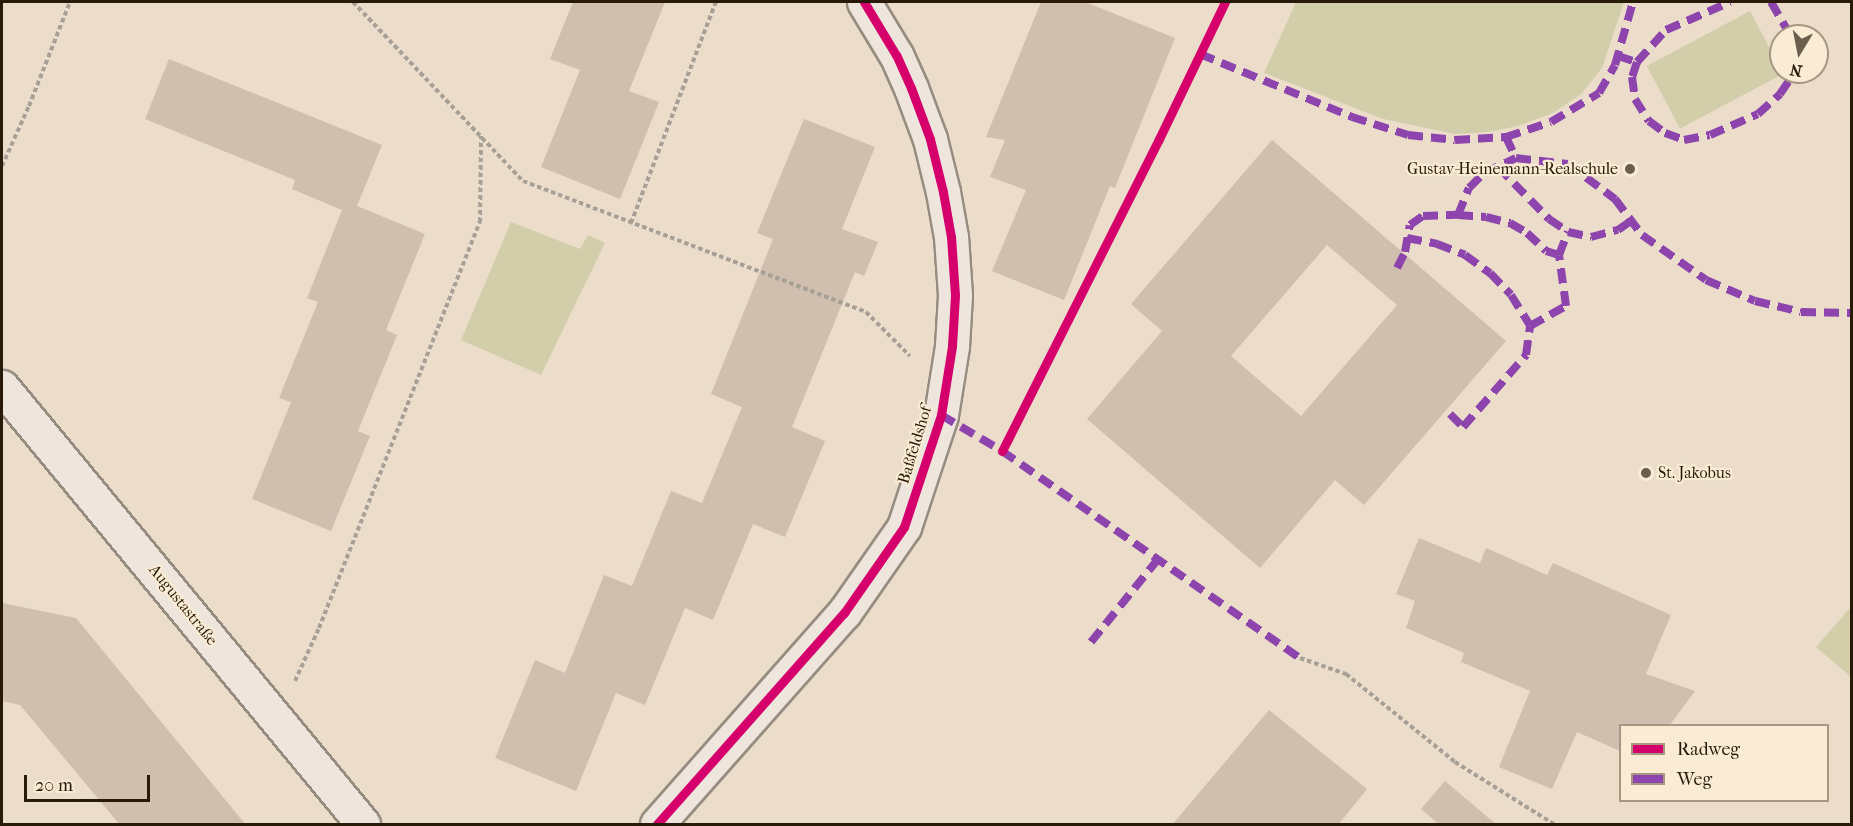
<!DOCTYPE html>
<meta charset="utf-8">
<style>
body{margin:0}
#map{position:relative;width:1853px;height:826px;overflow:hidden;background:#ebddca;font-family:"IM FELL French Canon",serif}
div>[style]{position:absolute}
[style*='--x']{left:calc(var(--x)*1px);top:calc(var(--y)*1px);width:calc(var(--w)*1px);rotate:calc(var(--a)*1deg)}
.green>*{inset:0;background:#d3ceaa;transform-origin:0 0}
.building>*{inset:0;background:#d0beaf}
.path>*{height:4px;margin-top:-2px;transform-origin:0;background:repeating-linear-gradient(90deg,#a7a097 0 4.5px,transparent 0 7.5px)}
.roads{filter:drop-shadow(2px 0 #968c7f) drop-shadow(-2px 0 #968c7f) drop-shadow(0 2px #968c7f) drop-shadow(0 -2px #968c7f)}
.minor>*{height:33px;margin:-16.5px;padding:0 16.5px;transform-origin:16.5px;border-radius:16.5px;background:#eee6dd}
.secondary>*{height:33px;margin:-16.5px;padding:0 16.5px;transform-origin:16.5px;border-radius:16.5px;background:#eee6dd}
.quiet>*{height:8px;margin-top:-4px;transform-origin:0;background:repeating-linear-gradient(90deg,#8e44ad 0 15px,transparent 0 23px)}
.cycleway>*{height:9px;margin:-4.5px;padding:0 4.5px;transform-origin:4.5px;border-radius:4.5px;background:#d6006c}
.dots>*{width:16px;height:16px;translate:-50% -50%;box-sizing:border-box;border:3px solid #faebd4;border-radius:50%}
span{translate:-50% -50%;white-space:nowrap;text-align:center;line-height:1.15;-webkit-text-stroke:4.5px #faebd4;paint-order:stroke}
.poi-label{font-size:16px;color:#281a09}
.right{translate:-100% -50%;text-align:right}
.left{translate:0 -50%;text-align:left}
.street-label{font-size:16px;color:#281a09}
.frame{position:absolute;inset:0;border:3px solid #281a09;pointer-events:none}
.legend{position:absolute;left:1619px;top:724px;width:210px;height:78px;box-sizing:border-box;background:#faebd4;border:2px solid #a69783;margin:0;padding:8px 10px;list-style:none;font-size:18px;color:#281a09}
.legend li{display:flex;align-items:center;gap:12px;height:30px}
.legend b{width:30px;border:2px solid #a69783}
.north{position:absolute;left:1769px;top:24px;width:60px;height:60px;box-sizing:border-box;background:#faebd4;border:2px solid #a69783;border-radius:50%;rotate:190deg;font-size:16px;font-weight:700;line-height:24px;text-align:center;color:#281a09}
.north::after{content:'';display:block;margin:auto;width:21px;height:27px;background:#6c5e4d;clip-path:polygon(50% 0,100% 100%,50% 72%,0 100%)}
.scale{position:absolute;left:24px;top:775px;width:126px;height:27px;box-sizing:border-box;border:3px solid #281a09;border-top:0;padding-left:8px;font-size:18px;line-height:21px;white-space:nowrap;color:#281a09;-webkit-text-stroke:4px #faebd4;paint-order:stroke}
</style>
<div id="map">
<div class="green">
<i style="clip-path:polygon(1296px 2px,1624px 2px,1602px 68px,1581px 94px,1553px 113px,1518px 126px,1489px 132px,1455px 134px,1383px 119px,1264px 73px)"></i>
<i style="left:1750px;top:11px;width:71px;height:117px;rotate:62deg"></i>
<i style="clip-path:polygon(511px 222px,580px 249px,588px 235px,605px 243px,541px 375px,461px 340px)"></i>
<i style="clip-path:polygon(1851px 607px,1851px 677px,1816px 647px)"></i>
</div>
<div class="building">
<i style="clip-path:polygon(573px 2px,665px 2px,629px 91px,659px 102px,620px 199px,541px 167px,580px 70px,550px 59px)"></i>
<i style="clip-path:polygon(1041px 2px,1085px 2px,1175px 38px,1115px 188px,1110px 186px,1064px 300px,992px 271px,1026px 190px,990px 177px,1005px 140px,986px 137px)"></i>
<i style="clip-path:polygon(169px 59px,382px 145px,357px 206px,425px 234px,386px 330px,397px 335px,358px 431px,370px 436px,331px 531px,252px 499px,291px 402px,279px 398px,318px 302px,307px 298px,342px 210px,292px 189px,295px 180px,145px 119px)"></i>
<i style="clip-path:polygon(804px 119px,875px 147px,842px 229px,878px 242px,864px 276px,855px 272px,792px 427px,825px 441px,785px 537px,753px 524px,713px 620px,685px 608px,645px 705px,616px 693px,576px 791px,495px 758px,535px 660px,565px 673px,604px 575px,632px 586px,671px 491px,702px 503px,742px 407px,711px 394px,773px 239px,757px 233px)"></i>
<i style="clip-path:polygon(evenodd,1272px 140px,1506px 341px,1364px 505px,1335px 480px,1260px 568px,1087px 419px,1162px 331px,1131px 304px,1272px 140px,1327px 245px,1397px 305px,1301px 416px,1231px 356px,1327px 245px)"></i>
<i style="clip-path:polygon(1419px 538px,1480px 563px,1486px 548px,1547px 575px,1553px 563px,1671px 615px,1646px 674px,1695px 691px,1669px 726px,1620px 726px,1620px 751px,1577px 732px,1552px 789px,1499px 767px,1530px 691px,1461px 662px,1464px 653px,1406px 628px,1415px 601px,1396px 594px)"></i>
<i style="clip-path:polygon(2px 603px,76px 618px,246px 825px,120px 825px,20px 705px,2px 701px)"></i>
<i style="clip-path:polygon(1269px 710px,1367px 789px,1338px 825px,1172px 825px)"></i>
<i style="clip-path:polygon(1445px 781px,1497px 825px,1440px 825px,1421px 809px)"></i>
</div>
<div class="path">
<i style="--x:353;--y:2;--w:247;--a:46.5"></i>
<i style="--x:523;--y:181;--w:367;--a:20.9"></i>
<i style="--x:866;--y:312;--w:62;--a:45"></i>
<i style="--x:2;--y:166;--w:66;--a:-65.8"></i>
<i style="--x:29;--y:106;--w:112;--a:-68.5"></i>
<i style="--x:631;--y:223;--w:237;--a:-69"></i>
<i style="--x:1300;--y:658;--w:49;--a:19.2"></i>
<i style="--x:1346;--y:674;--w:140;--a:38.9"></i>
<i style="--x:1455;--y:762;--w:117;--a:32.1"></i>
<i style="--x:295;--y:681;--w:58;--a:-65.6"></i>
<i style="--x:319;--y:628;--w:437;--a:-68.4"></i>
<i style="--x:480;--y:222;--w:86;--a:-89.3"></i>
</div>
<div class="roads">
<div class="minor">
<i style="--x:657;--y:824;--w:282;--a:-48.5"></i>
<i style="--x:844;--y:613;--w:105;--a:-55.1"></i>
<i style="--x:904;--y:527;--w:118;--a:-71.7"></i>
<i style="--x:941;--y:415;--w:70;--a:-80.9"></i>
<i style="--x:952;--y:346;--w:51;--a:-86.6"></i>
<i style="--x:955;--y:295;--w:58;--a:-93.9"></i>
<i style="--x:951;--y:237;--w:46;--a:-100.1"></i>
<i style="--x:943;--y:192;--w:55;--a:-103.8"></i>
<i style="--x:930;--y:139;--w:54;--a:-110.4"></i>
<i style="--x:911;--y:88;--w:36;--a:-114"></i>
<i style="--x:896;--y:55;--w:62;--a:-121.1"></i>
</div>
<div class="secondary">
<i style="--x:2;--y:387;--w:567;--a:50.44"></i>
</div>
</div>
<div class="quiet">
<i style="--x:1771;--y:2;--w:39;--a:60"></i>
<i style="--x:1200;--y:54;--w:165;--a:22.5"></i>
<i style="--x:1352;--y:117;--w:59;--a:17.8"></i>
<i style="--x:1408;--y:135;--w:47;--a:6.1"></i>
<i style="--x:1455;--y:140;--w:51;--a:-3.4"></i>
<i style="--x:1506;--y:137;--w:47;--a:-18.4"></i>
<i style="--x:1551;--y:122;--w:56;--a:-31.1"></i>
<i style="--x:1599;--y:93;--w:32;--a:-60"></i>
<i style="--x:1615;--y:65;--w:66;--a:-74.1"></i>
<i style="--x:1618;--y:56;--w:20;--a:18"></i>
<i style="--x:1637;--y:62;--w:43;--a:-47.8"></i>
<i style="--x:1666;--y:30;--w:70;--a:-23.6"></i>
<i style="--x:1637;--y:62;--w:16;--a:108"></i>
<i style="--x:1632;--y:77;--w:22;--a:82"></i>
<i style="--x:1635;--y:99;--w:26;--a:58"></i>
<i style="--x:1649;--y:121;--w:20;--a:37"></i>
<i style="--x:1665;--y:133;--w:20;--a:20"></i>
<i style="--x:1684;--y:140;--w:26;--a:-11"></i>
<i style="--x:1710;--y:135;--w:52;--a:-23.6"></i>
<i style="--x:1758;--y:114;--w:30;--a:-42"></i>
<i style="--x:1780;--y:94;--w:27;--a:-56"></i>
<i style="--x:1506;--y:137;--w:23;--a:65"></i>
<i style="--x:1516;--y:158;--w:52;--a:6.6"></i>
<i style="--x:1568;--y:164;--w:59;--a:36.7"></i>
<i style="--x:1615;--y:199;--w:45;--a:53.1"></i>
<i style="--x:1642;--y:235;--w:78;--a:35.1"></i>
<i style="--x:1706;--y:280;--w:53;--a:23.2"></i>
<i style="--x:1755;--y:301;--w:47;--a:13.4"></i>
<i style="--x:1801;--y:312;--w:51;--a:1.1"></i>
<i style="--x:1498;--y:167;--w:73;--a:45.6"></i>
<i style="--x:1549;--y:219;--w:23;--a:34"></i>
<i style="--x:1568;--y:232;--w:24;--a:12"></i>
<i style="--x:1591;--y:237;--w:28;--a:-15"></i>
<i style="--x:1618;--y:230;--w:16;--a:-35"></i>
<i style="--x:1458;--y:215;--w:28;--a:4"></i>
<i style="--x:1486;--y:217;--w:25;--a:14"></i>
<i style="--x:1510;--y:223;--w:20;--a:30"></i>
<i style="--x:1527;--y:233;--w:26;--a:43"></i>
<i style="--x:1546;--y:251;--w:14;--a:17"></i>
<i style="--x:1559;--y:255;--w:25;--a:-69"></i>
<i style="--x:1407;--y:238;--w:31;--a:11"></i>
<i style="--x:1437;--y:244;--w:30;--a:21"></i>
<i style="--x:1465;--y:255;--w:31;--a:36"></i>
<i style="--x:1490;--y:273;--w:30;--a:46"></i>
<i style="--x:1511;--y:295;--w:36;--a:58"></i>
<i style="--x:1397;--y:268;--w:18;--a:-63"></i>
<i style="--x:1405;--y:252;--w:27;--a:-80"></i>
<i style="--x:1410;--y:225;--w:16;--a:-35"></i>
<i style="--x:1423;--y:216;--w:35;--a:-2"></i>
<i style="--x:1458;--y:215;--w:29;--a:-68"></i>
<i style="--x:1469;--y:188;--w:21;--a:-45"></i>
<i style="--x:1484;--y:173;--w:35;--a:-25"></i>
<i style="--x:1450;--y:414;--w:18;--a:45"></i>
<i style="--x:1463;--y:427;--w:96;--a:-48.8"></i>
<i style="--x:1526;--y:355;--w:29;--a:-82"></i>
<i style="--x:1530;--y:326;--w:41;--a:-29.1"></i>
<i style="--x:1566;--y:306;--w:51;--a:-97.8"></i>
<i style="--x:941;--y:415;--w:71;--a:30.5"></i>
<i style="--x:1002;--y:451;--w:363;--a:34.8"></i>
<i style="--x:1091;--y:642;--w:108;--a:-51"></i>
</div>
<div class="cycleway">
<i style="--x:1002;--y:451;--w:349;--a:-63.3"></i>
<i style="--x:1159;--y:139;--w:152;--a:-64.3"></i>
<i style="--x:657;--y:824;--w:282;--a:-48.5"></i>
<i style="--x:844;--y:613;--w:105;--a:-55.1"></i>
<i style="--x:904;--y:527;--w:118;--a:-71.7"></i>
<i style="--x:941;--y:415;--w:70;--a:-80.9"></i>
<i style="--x:952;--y:346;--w:51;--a:-86.6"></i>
<i style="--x:955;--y:295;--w:58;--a:-93.9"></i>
<i style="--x:951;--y:237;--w:46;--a:-100.1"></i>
<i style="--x:943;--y:192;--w:55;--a:-103.8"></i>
<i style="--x:930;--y:139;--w:54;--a:-110.4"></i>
<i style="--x:911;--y:88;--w:36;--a:-114"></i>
<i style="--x:896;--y:55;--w:62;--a:-121.1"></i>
</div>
<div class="dots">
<i style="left:1630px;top:169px;background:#6c5e4d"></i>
<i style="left:1646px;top:473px;background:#6c5e4d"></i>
</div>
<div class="poi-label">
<span class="right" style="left:1618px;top:169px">Gustav-Heinemann-Realschule</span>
<span class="left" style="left:1658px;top:473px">St. Jakobus</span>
</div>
<div class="street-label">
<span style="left:915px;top:445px;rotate:-73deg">Baßfeldshof</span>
<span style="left:183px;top:605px;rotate:51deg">Augustastraße</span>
</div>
<div class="frame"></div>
<ul class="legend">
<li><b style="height:8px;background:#d6006c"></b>Radweg</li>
<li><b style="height:8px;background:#8e44ad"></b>Weg</li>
</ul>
<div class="north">N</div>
<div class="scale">20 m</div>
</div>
